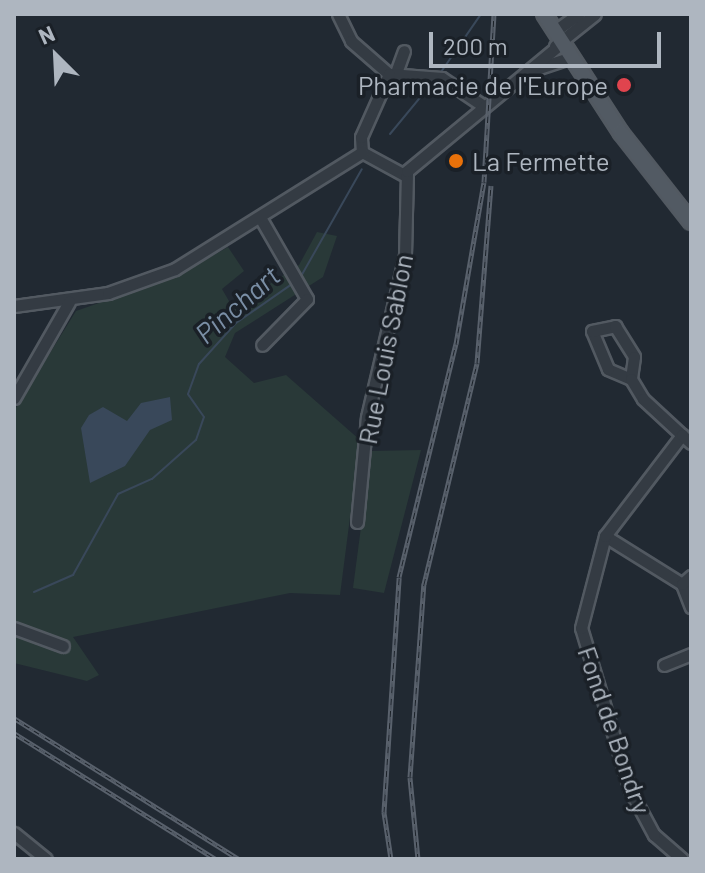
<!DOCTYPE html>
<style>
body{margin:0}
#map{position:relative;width:705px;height:873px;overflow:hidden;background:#212932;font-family:Barlow,sans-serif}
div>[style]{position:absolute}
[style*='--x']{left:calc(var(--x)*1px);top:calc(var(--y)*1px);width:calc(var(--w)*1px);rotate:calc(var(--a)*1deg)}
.green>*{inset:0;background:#293938}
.water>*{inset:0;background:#39485a}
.stream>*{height:2px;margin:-1px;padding:0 1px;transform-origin:1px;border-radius:1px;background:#39485a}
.roads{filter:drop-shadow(2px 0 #525961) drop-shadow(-2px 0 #525961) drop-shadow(0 2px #525961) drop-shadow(0 -2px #525961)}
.minor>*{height:11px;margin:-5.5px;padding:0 5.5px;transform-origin:5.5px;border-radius:5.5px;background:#343b43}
.major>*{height:14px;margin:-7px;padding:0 7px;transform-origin:7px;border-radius:7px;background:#525a63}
.rail>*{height:5px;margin-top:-2.5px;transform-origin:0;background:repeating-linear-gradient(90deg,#1a2027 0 6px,#59616c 0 12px);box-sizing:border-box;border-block:2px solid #59616c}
.dots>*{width:22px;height:22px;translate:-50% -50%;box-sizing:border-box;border:4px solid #1a2027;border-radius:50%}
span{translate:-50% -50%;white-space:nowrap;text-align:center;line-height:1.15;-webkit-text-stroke:7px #1a2027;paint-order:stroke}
.poi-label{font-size:26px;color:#aeb6c0}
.right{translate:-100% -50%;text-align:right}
.left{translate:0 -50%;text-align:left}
.street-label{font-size:26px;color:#aeb6c0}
.water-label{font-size:28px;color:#7a8ea5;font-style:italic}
.frame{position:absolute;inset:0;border:16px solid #aeb6c0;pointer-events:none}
.north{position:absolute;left:16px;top:16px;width:80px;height:80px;-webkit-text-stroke:6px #1a2027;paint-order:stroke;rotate:336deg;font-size:22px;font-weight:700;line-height:32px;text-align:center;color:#aeb6c0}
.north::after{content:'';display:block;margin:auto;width:28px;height:36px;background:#aeb6c0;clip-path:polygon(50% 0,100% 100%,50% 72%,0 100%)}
.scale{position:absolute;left:429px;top:32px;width:232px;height:36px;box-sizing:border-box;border:4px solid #aeb6c0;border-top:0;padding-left:10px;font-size:24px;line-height:28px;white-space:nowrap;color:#aeb6c0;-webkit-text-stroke:6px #1a2027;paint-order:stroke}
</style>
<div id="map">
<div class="green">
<i style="clip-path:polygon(317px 232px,337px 236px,323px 277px,235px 333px,225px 357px,254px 383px,286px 375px,360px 440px,340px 595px,290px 593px,73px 637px,99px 675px,87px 681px,14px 663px,14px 411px,76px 311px,179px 275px,228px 247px,244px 271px,222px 289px,233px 308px,299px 265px)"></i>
<i style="clip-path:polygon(421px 450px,384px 593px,353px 588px,371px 451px)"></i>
</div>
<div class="water">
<i style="clip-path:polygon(170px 397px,172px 420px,150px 430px,125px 466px,90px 483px,81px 428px,89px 415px,103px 407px,127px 421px,141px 403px)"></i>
</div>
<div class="stream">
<i style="--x:441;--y:72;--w:70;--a:-55.4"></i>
<i style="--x:390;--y:134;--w:66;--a:-50.5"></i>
<i style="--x:300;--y:278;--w:125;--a:-60.4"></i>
<i style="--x:34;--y:592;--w:43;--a:-23.6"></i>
<i style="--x:73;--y:575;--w:93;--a:-60.9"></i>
<i style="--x:118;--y:494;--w:37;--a:-24"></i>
<i style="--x:152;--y:479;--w:59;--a:-41.6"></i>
<i style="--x:196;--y:440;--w:24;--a:-71"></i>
<i style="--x:204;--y:417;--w:28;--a:-125"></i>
<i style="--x:188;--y:394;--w:32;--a:-70"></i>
<i style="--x:199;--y:364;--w:55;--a:-47.9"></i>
<i style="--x:236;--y:323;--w:68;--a:-34.9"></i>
</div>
<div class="roads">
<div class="minor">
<i style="--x:338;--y:14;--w:30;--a:64"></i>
<i style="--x:351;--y:41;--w:50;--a:41"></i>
<i style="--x:555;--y:31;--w:29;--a:-36"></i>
<i style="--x:555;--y:46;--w:51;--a:-38.7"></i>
<i style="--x:397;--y:70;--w:20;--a:-70"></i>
<i style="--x:533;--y:70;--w:41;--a:-18.4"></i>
<i style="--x:389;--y:74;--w:53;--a:4.3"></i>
<i style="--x:442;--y:78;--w:48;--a:34"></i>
<i style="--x:362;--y:152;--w:15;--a:-94"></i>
<i style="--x:361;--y:137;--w:69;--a:-66"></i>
<i style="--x:362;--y:152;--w:50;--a:28.6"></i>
<i style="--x:261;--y:219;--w:92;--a:60.1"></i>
<i style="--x:307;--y:299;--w:64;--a:134.4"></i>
<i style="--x:14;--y:306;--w:95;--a:-7.9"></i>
<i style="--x:108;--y:293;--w:71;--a:-19.7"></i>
<i style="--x:175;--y:269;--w:221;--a:-32"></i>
<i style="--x:631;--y:379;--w:25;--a:-157"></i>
<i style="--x:608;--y:369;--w:41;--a:-112.8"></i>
<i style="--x:592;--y:331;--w:24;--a:-12"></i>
<i style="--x:615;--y:326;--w:36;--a:58"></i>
<i style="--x:634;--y:357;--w:22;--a:98"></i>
<i style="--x:631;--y:379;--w:23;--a:59"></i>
<i style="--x:643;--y:399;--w:53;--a:42.7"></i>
<i style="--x:14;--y:398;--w:111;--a:-60.2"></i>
<i style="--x:357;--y:522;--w:105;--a:-84.6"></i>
<i style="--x:367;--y:417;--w:166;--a:-76.8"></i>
<i style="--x:405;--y:255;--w:84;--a:-88.6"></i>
<i style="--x:407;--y:171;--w:201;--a:-39.6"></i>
<i style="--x:605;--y:536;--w:91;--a:31.9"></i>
<i style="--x:682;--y:584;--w:25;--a:69"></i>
<i style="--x:682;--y:584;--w:12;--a:-42"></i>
<i style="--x:14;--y:628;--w:52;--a:20.2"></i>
<i style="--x:664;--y:665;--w:29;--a:-22"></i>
<i style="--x:14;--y:833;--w:41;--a:39.1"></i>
<i style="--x:682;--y:859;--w:37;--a:-139"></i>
<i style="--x:654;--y:835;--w:51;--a:-118.1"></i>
<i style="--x:630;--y:790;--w:169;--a:-106.8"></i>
<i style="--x:581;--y:628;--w:95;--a:-75.4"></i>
<i style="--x:605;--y:536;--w:127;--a:-52.7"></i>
<i style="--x:682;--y:435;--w:12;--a:42"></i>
</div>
<div class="major">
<i style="--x:544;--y:14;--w:142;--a:57.1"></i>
<i style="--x:621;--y:133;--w:113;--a:51.8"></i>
</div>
</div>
<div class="rail">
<i style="--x:14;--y:718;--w:266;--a:32.1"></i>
<i style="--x:14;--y:733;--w:238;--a:32"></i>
<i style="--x:391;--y:859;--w:48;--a:-98.5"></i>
<i style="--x:384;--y:812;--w:235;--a:-86.3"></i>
<i style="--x:399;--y:577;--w:240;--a:-76.3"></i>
<i style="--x:456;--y:344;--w:164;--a:-80.2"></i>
<i style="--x:484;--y:182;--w:168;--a:-86.6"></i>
<i style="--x:418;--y:859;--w:82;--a:-95.6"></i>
<i style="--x:410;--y:777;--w:194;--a:-85.9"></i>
<i style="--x:424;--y:584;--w:227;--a:-76.5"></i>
<i style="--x:477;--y:363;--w:178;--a:-85.5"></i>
</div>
<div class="dots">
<i style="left:624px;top:85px;background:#e0444e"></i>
<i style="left:456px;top:161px;background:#e8710a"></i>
</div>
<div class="poi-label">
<span class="right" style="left:608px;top:85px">Pharmacie de l'Europe</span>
<span class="left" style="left:472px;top:161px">La Fermette</span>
</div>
<div class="street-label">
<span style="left:385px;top:349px;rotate:-79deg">Rue Louis Sablon</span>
<span style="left:615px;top:730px;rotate:71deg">Fond de Bondry</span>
</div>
<div class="water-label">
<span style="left:237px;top:304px;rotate:-41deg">Pinchart</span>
</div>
<div class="frame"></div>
<div class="north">N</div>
<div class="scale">200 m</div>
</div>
